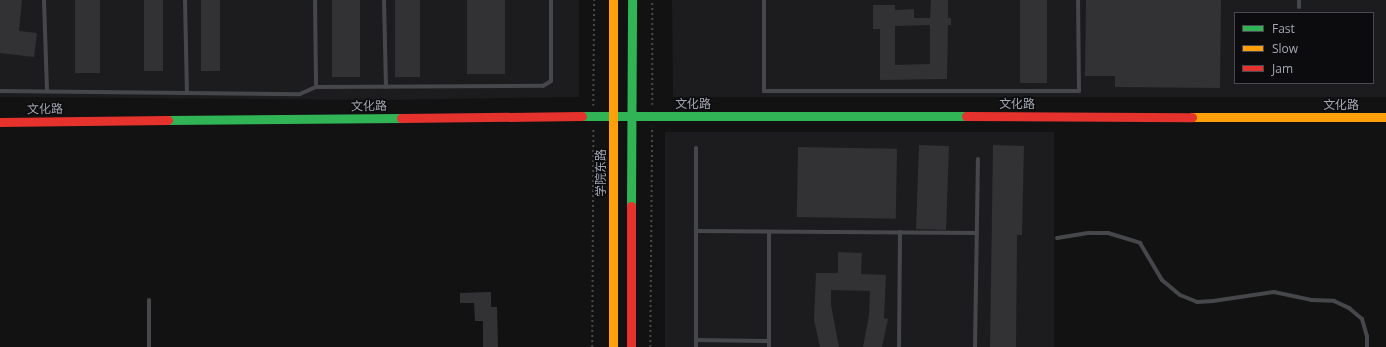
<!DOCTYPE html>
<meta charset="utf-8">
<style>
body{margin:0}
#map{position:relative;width:1386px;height:347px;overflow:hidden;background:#121212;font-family:"Open Sans","Noto Sans SC",sans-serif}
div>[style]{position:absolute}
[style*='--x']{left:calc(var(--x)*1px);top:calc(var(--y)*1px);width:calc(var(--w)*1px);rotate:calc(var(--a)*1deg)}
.built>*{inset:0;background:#1c1c1e;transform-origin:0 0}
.building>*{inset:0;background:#323235;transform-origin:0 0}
.path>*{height:1.5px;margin-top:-0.75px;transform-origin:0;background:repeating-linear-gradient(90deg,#48494c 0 2px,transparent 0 5px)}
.lane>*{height:4px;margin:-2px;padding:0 2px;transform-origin:2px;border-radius:2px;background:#46474a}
.fast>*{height:9px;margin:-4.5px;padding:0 4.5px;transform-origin:4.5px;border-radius:4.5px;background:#30b455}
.slow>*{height:9px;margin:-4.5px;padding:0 4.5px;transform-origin:4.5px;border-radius:4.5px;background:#ff9f0a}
.jam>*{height:9px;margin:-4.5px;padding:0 4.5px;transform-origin:4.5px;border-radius:4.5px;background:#e5322d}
span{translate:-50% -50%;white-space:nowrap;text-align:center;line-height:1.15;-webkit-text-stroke:3px #0c0c0e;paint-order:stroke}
.street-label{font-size:12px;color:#a3a7b3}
.legend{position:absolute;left:1234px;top:12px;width:140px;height:72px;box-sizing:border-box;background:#0c0c0e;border:1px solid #484a50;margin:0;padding:5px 7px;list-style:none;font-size:12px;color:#a3a7b3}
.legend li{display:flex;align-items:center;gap:8px;height:20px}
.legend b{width:20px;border:1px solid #484a50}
</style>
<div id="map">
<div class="built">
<i style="clip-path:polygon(0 0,579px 0,579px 97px,380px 100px,0 97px)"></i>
<i style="clip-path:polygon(evenodd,672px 0,1386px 0,1386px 97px,673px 97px,672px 0,1235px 13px,1373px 13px,1373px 83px,1235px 83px,1235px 13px)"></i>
<i style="left:665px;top:132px;width:389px;height:215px"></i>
</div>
<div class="building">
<i style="clip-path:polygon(0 0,22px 0,19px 31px,37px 33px,34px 57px,0 53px)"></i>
<i style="left:75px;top:0;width:25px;height:73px"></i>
<i style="left:144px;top:0;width:19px;height:71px"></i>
<i style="left:201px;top:0;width:19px;height:71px"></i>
<i style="left:332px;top:0;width:28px;height:77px"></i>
<i style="left:395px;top:0;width:25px;height:77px"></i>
<i style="left:467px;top:0;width:38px;height:74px"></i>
<i style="clip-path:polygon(evenodd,931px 0,948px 0,948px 18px,951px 18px,951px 25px,948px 25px,947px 79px,880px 80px,880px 29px,873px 29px,873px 5px,895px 5px,895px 10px,914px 9px,914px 18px,930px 18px,931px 0,930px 25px,930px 64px,895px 65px,895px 26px,930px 25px)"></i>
<i style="left:1020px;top:0;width:27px;height:83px"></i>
<i style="clip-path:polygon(1086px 0,1221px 0,1220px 88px,1115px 87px,1115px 76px,1085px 76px)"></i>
<i style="left:919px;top:145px;width:30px;height:84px;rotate:2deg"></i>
<i style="clip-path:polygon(993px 145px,1024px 146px,1022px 235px,1017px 235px,1016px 347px,990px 347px)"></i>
<i style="left:798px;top:147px;width:99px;height:70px;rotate:1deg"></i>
<i style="clip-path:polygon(838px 252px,862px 253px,861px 274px,886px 275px,884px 318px,888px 319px,882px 347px,863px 347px,869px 315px,870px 291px,831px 290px,831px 305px,839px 347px,820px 347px,814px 320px,816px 273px,838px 273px)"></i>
<i style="clip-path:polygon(491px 292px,491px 307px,497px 307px,498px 347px,483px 347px,483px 321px,475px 321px,474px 303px,460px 303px,460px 293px)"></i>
</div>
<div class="path">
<i style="--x:652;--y:105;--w:105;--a:-90"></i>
<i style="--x:593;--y:106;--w:106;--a:-89.5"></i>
<i style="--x:592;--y:347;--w:219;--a:-89.7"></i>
<i style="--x:650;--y:347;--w:220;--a:-89.5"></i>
</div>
<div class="lane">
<i style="--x:44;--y:0;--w:91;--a:88.1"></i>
<i style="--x:185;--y:0;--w:93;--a:88.8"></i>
<i style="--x:315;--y:0;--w:87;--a:89.3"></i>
<i style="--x:384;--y:0;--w:87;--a:88.7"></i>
<i style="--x:764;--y:0;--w:91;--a:90"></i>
<i style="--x:764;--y:91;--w:315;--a:0"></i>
<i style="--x:1079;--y:91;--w:91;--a:-90.6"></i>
<i style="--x:1299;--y:7;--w:7;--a:-90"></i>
<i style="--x:0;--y:91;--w:300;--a:0.6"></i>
<i style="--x:300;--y:94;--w:17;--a:-24"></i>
<i style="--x:316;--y:87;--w:227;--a:-0.3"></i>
<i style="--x:543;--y:86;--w:9;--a:-32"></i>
<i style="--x:551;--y:81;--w:81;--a:-90"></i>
<i style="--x:696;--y:148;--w:199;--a:90"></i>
<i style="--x:696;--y:231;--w:281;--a:0.4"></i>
<i style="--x:1057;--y:238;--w:33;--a:-9"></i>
<i style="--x:1090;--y:233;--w:18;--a:0"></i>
<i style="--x:1108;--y:233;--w:34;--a:17"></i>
<i style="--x:1140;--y:243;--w:43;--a:59.3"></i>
<i style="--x:1162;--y:280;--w:23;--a:40"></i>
<i style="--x:1180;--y:295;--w:18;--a:22"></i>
<i style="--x:1197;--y:302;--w:16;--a:-4"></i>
<i style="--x:1213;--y:301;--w:62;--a:-8.4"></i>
<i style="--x:1274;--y:292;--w:38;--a:12"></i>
<i style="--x:1311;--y:300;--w:23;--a:2"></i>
<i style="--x:1334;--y:301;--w:17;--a:25"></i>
<i style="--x:1349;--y:308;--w:17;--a:40"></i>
<i style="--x:1362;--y:319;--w:18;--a:74"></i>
<i style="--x:1367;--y:336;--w:11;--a:90"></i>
<i style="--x:696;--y:340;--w:73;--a:0.8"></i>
<i style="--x:149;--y:347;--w:47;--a:-90"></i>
<i style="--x:769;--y:347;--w:115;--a:-90"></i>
<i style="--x:899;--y:347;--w:115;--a:-89.5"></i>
<i style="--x:975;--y:347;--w:188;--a:-89.1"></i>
</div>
<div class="fast">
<i style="--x:582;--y:116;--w:384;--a:0"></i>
<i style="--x:168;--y:120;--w:233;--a:-0.5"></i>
<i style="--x:631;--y:206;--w:206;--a:-89.7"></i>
</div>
<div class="slow">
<i style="--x:613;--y:0;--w:347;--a:90"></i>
<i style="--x:1192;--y:117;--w:194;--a:0"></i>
</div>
<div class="jam">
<i style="--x:966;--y:116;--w:226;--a:0.3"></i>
<i style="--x:401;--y:118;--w:181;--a:-0.6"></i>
<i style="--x:0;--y:122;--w:168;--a:-0.7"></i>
<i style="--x:631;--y:347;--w:141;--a:-90"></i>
</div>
<div class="street-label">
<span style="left:693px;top:104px">文化路</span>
<span style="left:1017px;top:104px">文化路</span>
<span style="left:1341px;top:105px">文化路</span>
<span style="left:369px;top:106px;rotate:-1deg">文化路</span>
<span style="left:45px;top:109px;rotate:-1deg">文化路</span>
<span style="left:601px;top:173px;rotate:-90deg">学院东路</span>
</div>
<ul class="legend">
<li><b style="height:5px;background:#30b455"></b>Fast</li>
<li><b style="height:5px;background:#ff9f0a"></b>Slow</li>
<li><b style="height:5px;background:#e5322d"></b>Jam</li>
</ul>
</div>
